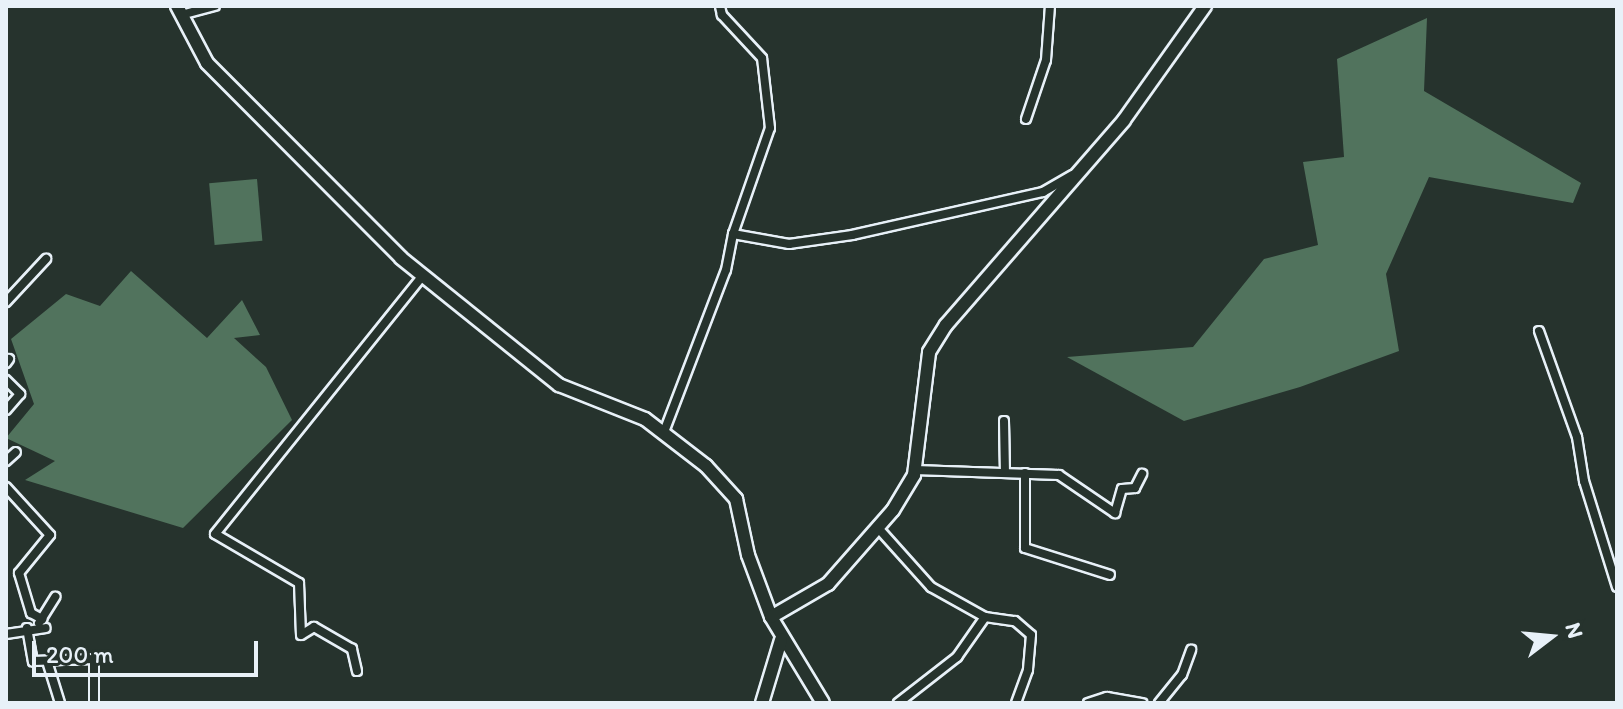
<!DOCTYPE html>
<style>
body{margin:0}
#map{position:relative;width:1623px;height:709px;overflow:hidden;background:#26332d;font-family:Itim,sans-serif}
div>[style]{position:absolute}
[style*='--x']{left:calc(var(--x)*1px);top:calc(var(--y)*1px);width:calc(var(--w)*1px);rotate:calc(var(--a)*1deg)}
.green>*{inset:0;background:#51735d;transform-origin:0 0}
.roads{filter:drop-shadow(2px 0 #e8f1f8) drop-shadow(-2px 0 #e8f1f8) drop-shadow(0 2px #e8f1f8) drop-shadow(0 -2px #e8f1f8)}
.street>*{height:8px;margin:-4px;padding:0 4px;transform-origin:4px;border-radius:4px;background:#26332d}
.secondary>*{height:12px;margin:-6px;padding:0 6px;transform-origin:6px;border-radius:6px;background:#26332d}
span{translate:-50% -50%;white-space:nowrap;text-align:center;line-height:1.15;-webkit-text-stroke:8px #26332d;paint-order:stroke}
.frame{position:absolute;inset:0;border:8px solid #e8f1f8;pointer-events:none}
.north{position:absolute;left:1511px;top:597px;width:80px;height:80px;-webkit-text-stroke:6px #26332d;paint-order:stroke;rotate:74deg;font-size:22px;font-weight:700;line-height:32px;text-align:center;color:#e8f1f8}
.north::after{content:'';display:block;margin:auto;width:28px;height:36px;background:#e8f1f8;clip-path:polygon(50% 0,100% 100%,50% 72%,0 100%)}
.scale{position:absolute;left:32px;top:641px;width:226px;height:36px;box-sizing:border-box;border:4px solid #e8f1f8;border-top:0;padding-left:10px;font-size:24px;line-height:28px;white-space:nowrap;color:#e8f1f8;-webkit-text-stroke:6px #26332d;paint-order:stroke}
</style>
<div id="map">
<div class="green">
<i style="clip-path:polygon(1427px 18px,1424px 91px,1581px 183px,1573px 203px,1429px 177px,1386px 274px,1399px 351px,1300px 387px,1184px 421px,1067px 357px,1193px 347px,1264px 259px,1318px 245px,1303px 162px,1344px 157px,1337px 59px)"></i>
<i style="left:257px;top:179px;width:62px;height:48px;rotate:85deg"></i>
<i style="clip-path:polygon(131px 271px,207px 338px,242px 300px,260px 335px,234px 338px,266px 367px,292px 420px,183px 528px,25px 480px,55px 461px,6px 438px,34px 404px,11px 339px,66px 294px,100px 306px)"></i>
</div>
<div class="roads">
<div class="street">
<i style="--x:181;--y:15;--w:35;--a:-15"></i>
<i style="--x:1026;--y:119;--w:62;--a:-71.3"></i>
<i style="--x:1046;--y:60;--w:54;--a:-85.8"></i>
<i style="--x:733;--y:234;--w:57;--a:10.1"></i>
<i style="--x:789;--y:244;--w:64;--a:-8.1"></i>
<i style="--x:852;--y:235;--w:196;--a:-12.7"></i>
<i style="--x:1043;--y:192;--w:34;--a:-30"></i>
<i style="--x:6;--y:302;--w:59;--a:-47.1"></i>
<i style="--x:1539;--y:331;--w:113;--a:70.3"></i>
<i style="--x:1577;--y:437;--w:45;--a:81"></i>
<i style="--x:1584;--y:481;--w:111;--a:72.7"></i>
<i style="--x:6;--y:363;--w:5;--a:-53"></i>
<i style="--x:6;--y:380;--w:20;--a:45"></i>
<i style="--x:20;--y:394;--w:21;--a:131"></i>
<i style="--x:1004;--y:421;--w:51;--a:88.9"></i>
<i style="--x:664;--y:432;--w:173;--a:-69.1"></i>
<i style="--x:726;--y:270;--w:37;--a:-79"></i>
<i style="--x:733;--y:234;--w:112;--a:-70.8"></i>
<i style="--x:770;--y:128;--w:70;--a:-96.5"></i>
<i style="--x:762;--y:58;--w:59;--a:-132.9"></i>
<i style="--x:722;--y:15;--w:9;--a:-103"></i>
<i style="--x:6;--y:461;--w:13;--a:-42"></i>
<i style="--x:915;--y:470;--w:144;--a:2"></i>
<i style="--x:1059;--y:475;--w:68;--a:34.2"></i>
<i style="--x:1115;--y:513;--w:25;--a:-74"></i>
<i style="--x:1122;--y:489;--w:13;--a:-4"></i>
<i style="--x:1135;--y:488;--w:16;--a:-63"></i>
<i style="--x:1025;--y:473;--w:75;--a:90"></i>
<i style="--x:1025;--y:548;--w:89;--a:17.6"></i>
<i style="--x:6;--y:487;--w:65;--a:47.5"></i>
<i style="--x:50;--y:535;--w:49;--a:129.2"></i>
<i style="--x:19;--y:573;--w:42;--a:73.3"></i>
<i style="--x:31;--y:613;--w:13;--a:29"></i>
<i style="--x:879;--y:529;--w:78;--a:48.1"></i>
<i style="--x:931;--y:587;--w:62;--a:29.1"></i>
<i style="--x:985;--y:617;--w:30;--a:8"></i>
<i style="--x:1015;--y:621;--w:21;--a:41"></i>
<i style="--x:1031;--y:635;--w:35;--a:95"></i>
<i style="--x:1028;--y:670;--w:35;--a:110"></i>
<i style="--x:39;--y:623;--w:31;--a:-58"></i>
<i style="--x:27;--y:628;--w:34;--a:80"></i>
<i style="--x:33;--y:661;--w:61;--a:-1.9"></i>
<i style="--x:94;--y:659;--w:44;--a:90"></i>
<i style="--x:6;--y:634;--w:40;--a:-8.5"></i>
<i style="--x:47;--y:661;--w:44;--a:72.8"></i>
<i style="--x:357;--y:671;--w:23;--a:-103"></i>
<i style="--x:352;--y:649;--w:44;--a:-149.9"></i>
<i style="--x:314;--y:627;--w:15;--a:148"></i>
<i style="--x:301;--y:635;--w:52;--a:-92.2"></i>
<i style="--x:299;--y:583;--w:97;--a:-149.7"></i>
<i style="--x:215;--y:534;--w:332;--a:-51.2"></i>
<i style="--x:898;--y:703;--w:75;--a:-37.9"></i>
<i style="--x:957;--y:657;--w:49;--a:-55"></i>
<i style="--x:1088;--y:703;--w:20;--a:-18"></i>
<i style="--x:1107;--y:697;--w:36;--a:10"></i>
<i style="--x:1159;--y:703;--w:36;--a:-51"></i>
<i style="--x:1182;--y:675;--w:27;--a:-70"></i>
</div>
<div class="secondary">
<i style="--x:177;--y:6;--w:64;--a:62.2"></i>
<i style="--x:207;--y:63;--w:275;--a:45.1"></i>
<i style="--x:401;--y:258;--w:203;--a:38.8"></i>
<i style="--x:559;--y:385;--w:92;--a:21.6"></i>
<i style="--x:645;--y:419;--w:77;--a:37.6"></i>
<i style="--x:706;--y:466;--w:45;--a:47.7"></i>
<i style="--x:736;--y:499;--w:57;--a:77.9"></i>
<i style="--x:748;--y:555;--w:66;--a:69.6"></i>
<i style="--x:771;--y:617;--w:100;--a:58.8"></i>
<i style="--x:771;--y:617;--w:66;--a:-30.1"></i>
<i style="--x:828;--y:584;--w:98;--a:-48.7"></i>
<i style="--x:893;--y:510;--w:41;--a:-59"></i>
<i style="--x:914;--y:475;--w:124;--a:-83"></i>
<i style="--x:929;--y:352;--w:32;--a:-58"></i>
<i style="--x:946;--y:325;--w:271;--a:-49"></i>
<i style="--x:1124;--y:120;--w:140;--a:-54.6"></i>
<i style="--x:762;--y:703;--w:66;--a:-73.2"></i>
</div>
</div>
<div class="frame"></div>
<div class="north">N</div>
<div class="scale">200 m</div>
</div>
